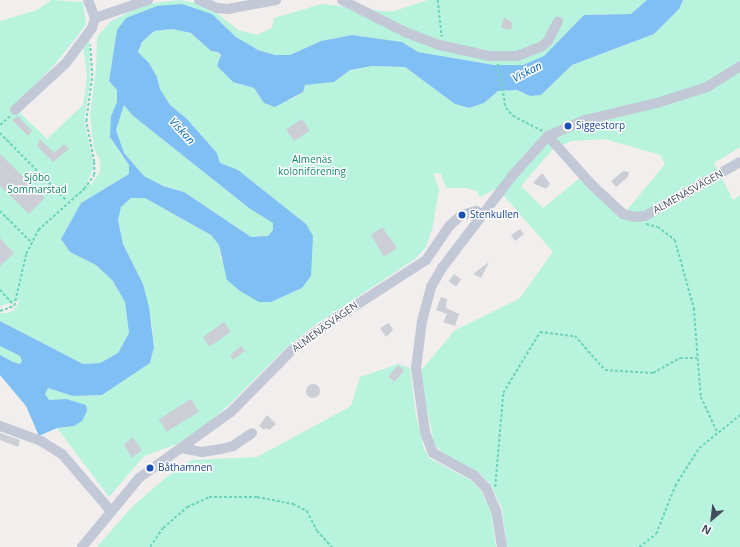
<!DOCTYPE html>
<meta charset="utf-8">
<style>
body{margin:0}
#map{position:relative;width:740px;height:547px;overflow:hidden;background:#f1eeed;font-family:"Open Sans",sans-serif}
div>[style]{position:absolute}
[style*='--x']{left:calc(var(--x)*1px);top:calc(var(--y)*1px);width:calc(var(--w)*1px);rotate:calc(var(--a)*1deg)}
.green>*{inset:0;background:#b7f3dd}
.water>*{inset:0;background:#80bff4}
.building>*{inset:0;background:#ccced6;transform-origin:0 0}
.round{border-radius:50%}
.path>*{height:1.5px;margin-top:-0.75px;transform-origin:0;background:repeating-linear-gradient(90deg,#6cd4ba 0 3px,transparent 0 5px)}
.minor>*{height:10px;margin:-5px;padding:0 5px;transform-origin:5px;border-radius:5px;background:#c3c8d6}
.dots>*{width:11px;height:11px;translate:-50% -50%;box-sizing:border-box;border:2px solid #fff;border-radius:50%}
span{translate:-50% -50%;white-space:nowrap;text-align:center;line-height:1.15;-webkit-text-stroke:3px #fff;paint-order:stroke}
.transit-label{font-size:10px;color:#164399}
.left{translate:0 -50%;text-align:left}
.park-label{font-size:10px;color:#0e8567}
.street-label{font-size:10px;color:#444b5d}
.water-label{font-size:11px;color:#0062b4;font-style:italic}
.north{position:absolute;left:692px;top:499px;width:40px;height:40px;-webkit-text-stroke:3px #fff;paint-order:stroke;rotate:208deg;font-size:11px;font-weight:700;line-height:16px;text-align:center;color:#444b5d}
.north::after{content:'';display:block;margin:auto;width:14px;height:18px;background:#444b5d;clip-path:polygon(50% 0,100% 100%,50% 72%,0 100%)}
</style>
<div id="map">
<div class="green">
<i style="clip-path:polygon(51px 0,83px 2px,86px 25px,55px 64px,14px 107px,47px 139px,83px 105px,87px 76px,83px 47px,89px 37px,90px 83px,84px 121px,94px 165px,88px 181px,91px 185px,100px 172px,100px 160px,94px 149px,90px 115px,96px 68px,97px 37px,111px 21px,146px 4px,180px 0,196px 3px,213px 10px,238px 30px,257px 35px,272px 28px,274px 18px,322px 4px,391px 12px,428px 0,647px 0,632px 14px,584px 15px,544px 57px,523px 65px,494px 65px,418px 52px,402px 42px,352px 35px,321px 41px,290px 55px,275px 55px,258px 50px,236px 37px,217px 18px,117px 30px,109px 81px,117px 90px,117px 102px,111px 116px,118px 150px,129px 165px,129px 174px,81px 203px,61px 239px,70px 252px,96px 265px,113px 281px,125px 302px,129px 333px,118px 353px,100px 363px,83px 364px,0 321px,0 313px,8px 313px,14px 310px,20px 300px,0 306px,0 21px,37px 10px)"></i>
<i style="clip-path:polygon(evenodd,683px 0,740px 0,740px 147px,714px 163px,733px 200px,740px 195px,740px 547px,507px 547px,502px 509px,491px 485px,478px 472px,443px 453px,434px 444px,420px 372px,455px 330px,519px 299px,553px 252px,505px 197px,495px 189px,480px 197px,477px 191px,466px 188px,446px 188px,441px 174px,433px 173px,439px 189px,433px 226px,426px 247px,415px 259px,312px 327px,285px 349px,228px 406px,202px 428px,177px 444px,144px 456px,109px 497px,57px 428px,74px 426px,66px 399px,49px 400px,45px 394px,48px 388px,73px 396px,102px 395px,150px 363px,154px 347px,152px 325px,143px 284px,123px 244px,118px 220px,121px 207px,131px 198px,145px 198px,211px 235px,219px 245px,221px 260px,271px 302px,302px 288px,311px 276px,306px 224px,238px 170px,220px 164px,217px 153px,186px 118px,170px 105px,160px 89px,157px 77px,149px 63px,138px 52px,142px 42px,154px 31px,172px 29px,191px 33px,211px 51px,218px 52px,233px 82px,254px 88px,264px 103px,292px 99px,303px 92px,305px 85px,334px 82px,350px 70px,372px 66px,405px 67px,455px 104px,469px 108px,484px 103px,498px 91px,517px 90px,530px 96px,541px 95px,572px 65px,631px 43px,679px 9px,683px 0,605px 139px,660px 155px,665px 164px,627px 210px,599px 188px,586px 173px,543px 208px,521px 186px,552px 150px,571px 141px,605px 139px)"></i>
<i style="clip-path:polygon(124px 105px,132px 115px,249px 208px,273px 223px,273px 230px,268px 236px,251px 237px,184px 192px,163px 186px,144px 176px,124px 153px,116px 130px)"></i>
<i style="clip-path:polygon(0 346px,20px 356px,22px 361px,20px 364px,13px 362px,0 355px)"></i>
<i style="clip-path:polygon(398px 364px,410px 368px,416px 416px,424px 449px,429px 458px,472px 481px,481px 491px,491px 512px,496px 547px,97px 547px,132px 507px,165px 478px,192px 460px,257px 457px,351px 406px,360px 377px)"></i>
</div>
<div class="water">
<i style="clip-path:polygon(evenodd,647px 0,683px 0,679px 9px,654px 34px,572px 65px,541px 95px,530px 96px,517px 90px,498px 91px,484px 103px,469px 108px,455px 104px,405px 67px,372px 66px,350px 70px,334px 82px,305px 85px,303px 92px,275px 107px,264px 103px,254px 88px,233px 82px,217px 66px,221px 55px,218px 52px,211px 51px,191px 33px,172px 29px,154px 31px,142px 42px,138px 52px,149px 63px,157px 77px,160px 89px,170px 105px,186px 118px,217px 153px,220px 163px,238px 170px,306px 224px,313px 236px,311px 276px,302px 288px,271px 302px,259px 302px,240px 291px,227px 280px,219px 245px,211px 235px,145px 198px,131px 198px,121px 207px,118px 220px,123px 244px,143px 284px,149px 307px,154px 347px,150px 363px,102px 395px,73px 396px,48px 388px,45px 394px,49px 400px,66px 399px,86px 405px,87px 411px,82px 421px,74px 426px,57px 428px,39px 436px,26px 406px,0 375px,0 355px,13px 362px,20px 364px,22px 361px,20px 356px,0 346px,0 321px,83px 364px,100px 363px,118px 353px,129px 333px,125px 302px,113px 281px,96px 265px,70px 252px,61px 239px,81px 203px,129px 174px,129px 165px,110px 137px,111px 116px,117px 102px,117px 90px,109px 81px,117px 30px,126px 18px,157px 6px,182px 4px,212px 14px,236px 37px,258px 50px,275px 55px,290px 55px,321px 41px,352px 35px,402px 42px,418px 52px,494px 65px,523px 65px,544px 56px,584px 15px,631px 14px,647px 0,124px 105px,132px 115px,249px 208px,273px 223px,273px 230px,268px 236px,251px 237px,184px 192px,163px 186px,144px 176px,124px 153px,116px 130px,124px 105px)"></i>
</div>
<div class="building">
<i style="clip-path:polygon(504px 17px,513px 23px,511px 30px,501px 28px)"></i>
<i style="clip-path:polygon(18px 116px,32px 131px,28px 136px,12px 120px)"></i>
<i style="left:302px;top:119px;width:14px;height:19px;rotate:56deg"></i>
<i style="clip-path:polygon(40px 139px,54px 153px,64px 144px,69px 149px,53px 162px,37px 146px)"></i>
<i style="clip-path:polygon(0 154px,45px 198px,29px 214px,0 186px)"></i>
<i style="clip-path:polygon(623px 171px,629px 172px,628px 177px,616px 187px,611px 181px)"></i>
<i style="clip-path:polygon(542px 173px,550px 184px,546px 189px,533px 183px)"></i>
<i style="clip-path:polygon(382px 227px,397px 248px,384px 257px,371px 235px)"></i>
<i style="clip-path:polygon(520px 229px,524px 234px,515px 241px,511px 235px)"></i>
<i style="clip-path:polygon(0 238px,14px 253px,0 266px)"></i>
<i style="clip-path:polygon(489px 262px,481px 278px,473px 274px)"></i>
<i style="left:454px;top:274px;width:9px;height:9px;rotate:36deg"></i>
<i style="clip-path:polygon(441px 297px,447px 299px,446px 308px,459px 314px,455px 326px,443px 322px,447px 314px,436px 310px)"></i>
<i style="left:224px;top:322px;width:12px;height:26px;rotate:55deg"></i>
<i style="clip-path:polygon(389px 323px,393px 330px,386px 337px,380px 328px)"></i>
<i style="clip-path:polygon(241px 346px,245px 351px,233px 360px,230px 355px)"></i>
<i style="left:398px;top:365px;width:8px;height:15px;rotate:40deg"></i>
<i class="round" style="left:306px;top:384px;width:14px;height:14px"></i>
<i style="left:191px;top:399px;width:15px;height:38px;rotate:58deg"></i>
<i style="clip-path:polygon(267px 415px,276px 424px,269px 430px,266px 428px,264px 430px,259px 426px)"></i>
<i style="clip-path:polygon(0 433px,20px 440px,18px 447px,0 440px)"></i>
<i style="clip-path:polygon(132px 437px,142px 450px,132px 458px,124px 445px)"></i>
</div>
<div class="path">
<i style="--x:438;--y:0;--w:37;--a:84"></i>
<i style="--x:498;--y:64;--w:45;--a:79.7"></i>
<i style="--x:506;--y:108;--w:11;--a:49"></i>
<i style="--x:513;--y:116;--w:33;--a:27"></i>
<i style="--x:0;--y:125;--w:13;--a:-42"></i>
<i style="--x:0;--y:133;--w:95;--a:45.4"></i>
<i style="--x:0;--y:211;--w:44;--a:45"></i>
<i style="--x:646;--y:224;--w:12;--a:14"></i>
<i style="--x:658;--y:227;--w:21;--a:37"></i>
<i style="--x:675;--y:240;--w:71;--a:74.4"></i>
<i style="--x:694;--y:308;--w:89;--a:85.5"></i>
<i style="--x:701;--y:397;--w:38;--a:65"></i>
<i style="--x:0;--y:290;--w:21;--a:47"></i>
<i style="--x:0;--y:311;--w:15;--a:-20"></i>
<i style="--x:14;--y:306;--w:53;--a:-77"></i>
<i style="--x:26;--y:254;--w:27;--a:-63"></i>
<i style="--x:38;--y:230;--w:62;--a:-41.7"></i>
<i style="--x:84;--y:189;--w:17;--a:-54"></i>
<i style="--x:94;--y:175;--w:13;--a:-90"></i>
<i style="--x:94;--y:162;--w:42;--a:-101"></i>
<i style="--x:86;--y:121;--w:45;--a:-82.4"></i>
<i style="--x:92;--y:76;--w:31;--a:-94"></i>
<i style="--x:495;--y:487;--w:94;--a:-85.1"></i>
<i style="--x:503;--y:393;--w:71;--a:-58.8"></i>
<i style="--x:540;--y:332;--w:35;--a:7"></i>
<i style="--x:575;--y:336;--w:45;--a:48.6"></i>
<i style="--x:605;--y:370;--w:48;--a:3.6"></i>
<i style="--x:653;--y:373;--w:31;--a:-29"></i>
<i style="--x:680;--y:358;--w:17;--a:0"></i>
<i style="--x:150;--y:547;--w:23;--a:-56"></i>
<i style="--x:163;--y:528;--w:32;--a:-41"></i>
<i style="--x:187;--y:507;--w:24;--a:-24"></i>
<i style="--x:209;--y:497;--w:48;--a:0"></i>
<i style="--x:257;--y:497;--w:37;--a:11"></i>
<i style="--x:293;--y:504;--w:16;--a:27"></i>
<i style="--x:307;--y:511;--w:22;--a:63"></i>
<i style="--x:317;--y:531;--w:22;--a:47"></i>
<i style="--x:639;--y:547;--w:21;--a:-37"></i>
<i style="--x:656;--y:534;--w:52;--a:-68.4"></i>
<i style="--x:675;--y:486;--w:45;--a:-57.7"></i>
<i style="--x:699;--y:448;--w:53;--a:-38.8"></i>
</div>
<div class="minor">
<i style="--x:199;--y:0;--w:20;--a:24"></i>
<i style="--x:217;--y:8;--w:11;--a:5"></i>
<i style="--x:228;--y:9;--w:49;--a:-10.6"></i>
<i style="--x:342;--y:0;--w:71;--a:26.9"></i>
<i style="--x:405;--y:32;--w:36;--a:21"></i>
<i style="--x:439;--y:45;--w:51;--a:12.4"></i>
<i style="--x:489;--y:56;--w:28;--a:0"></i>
<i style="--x:517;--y:56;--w:26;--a:-21"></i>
<i style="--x:541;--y:47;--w:9;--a:-41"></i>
<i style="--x:548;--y:41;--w:22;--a:-63"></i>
<i style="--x:95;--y:18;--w:56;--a:-18.8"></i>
<i style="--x:15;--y:110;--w:69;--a:-42.7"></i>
<i style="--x:66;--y:63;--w:44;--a:-53.4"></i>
<i style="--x:92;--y:28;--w:10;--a:-73"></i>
<i style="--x:95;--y:18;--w:19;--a:-111"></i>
<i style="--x:548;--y:136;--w:66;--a:48.1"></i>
<i style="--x:592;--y:185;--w:42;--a:43.1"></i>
<i style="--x:623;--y:214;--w:11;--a:15"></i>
<i style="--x:634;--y:217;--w:11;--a:-5"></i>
<i style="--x:645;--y:216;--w:109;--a:-29.6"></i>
<i style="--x:0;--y:426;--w:44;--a:20.1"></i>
<i style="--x:41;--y:441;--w:25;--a:32"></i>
<i style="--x:62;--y:454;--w:74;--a:49.4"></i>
<i style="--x:181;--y:448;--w:21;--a:11"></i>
<i style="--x:202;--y:452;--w:19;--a:-9"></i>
<i style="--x:221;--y:449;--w:12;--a:-14"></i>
<i style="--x:233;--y:446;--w:23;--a:-34"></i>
<i style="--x:82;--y:547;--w:89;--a:-50.4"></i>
<i style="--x:139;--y:478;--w:113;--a:-35.7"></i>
<i style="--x:231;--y:412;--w:87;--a:-45.5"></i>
<i style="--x:292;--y:350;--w:51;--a:-36.2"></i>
<i style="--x:333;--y:320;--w:111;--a:-32.8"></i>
<i style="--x:426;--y:260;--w:42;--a:-55.6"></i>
<i style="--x:450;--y:225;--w:16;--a:-40"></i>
<i style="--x:462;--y:215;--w:15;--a:-16"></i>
<i style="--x:476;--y:211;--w:8;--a:30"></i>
<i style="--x:502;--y:547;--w:36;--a:-99"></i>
<i style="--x:496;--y:511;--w:25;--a:-113"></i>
<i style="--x:486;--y:488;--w:16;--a:-133"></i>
<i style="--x:475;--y:476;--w:48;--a:-151.3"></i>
<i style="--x:433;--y:453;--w:22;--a:-111"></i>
<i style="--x:425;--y:432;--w:65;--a:-98"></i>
<i style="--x:416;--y:368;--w:47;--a:-82.7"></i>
<i style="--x:422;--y:321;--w:35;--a:-75"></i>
<i style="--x:431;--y:287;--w:22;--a:-60"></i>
<i style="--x:442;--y:268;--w:116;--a:-52.7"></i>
<i style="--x:512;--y:176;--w:54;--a:-48"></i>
<i style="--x:548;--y:136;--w:40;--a:-23.4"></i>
<i style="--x:585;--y:120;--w:74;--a:-13.3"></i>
<i style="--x:657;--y:103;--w:52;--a:-17.7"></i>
<i style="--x:707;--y:87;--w:39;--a:-32"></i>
</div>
<div class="dots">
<i style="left:568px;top:126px;background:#1a4fb4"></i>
<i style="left:462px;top:215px;background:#1a4fb4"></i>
<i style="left:150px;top:468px;background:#1a4fb4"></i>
</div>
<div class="transit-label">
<span class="left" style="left:576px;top:126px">Siggestorp</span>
<span class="left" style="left:470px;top:215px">Stenkullen</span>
<span class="left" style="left:158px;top:468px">Båthamnen</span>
</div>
<div class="park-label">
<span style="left:312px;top:165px">Almenäs<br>koloniförening</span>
<span style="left:37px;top:183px">Sjöbo<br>Sommarstad</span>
</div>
<div class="street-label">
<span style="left:688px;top:192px;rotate:-29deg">ALMENÄSVÄGEN</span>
<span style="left:325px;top:327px;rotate:-36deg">ALMENÄSVÄGEN</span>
</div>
<div class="water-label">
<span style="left:527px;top:72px;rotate:-27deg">Viskan</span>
<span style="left:182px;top:131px;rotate:47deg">Viskan</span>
</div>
<div class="north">N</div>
</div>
